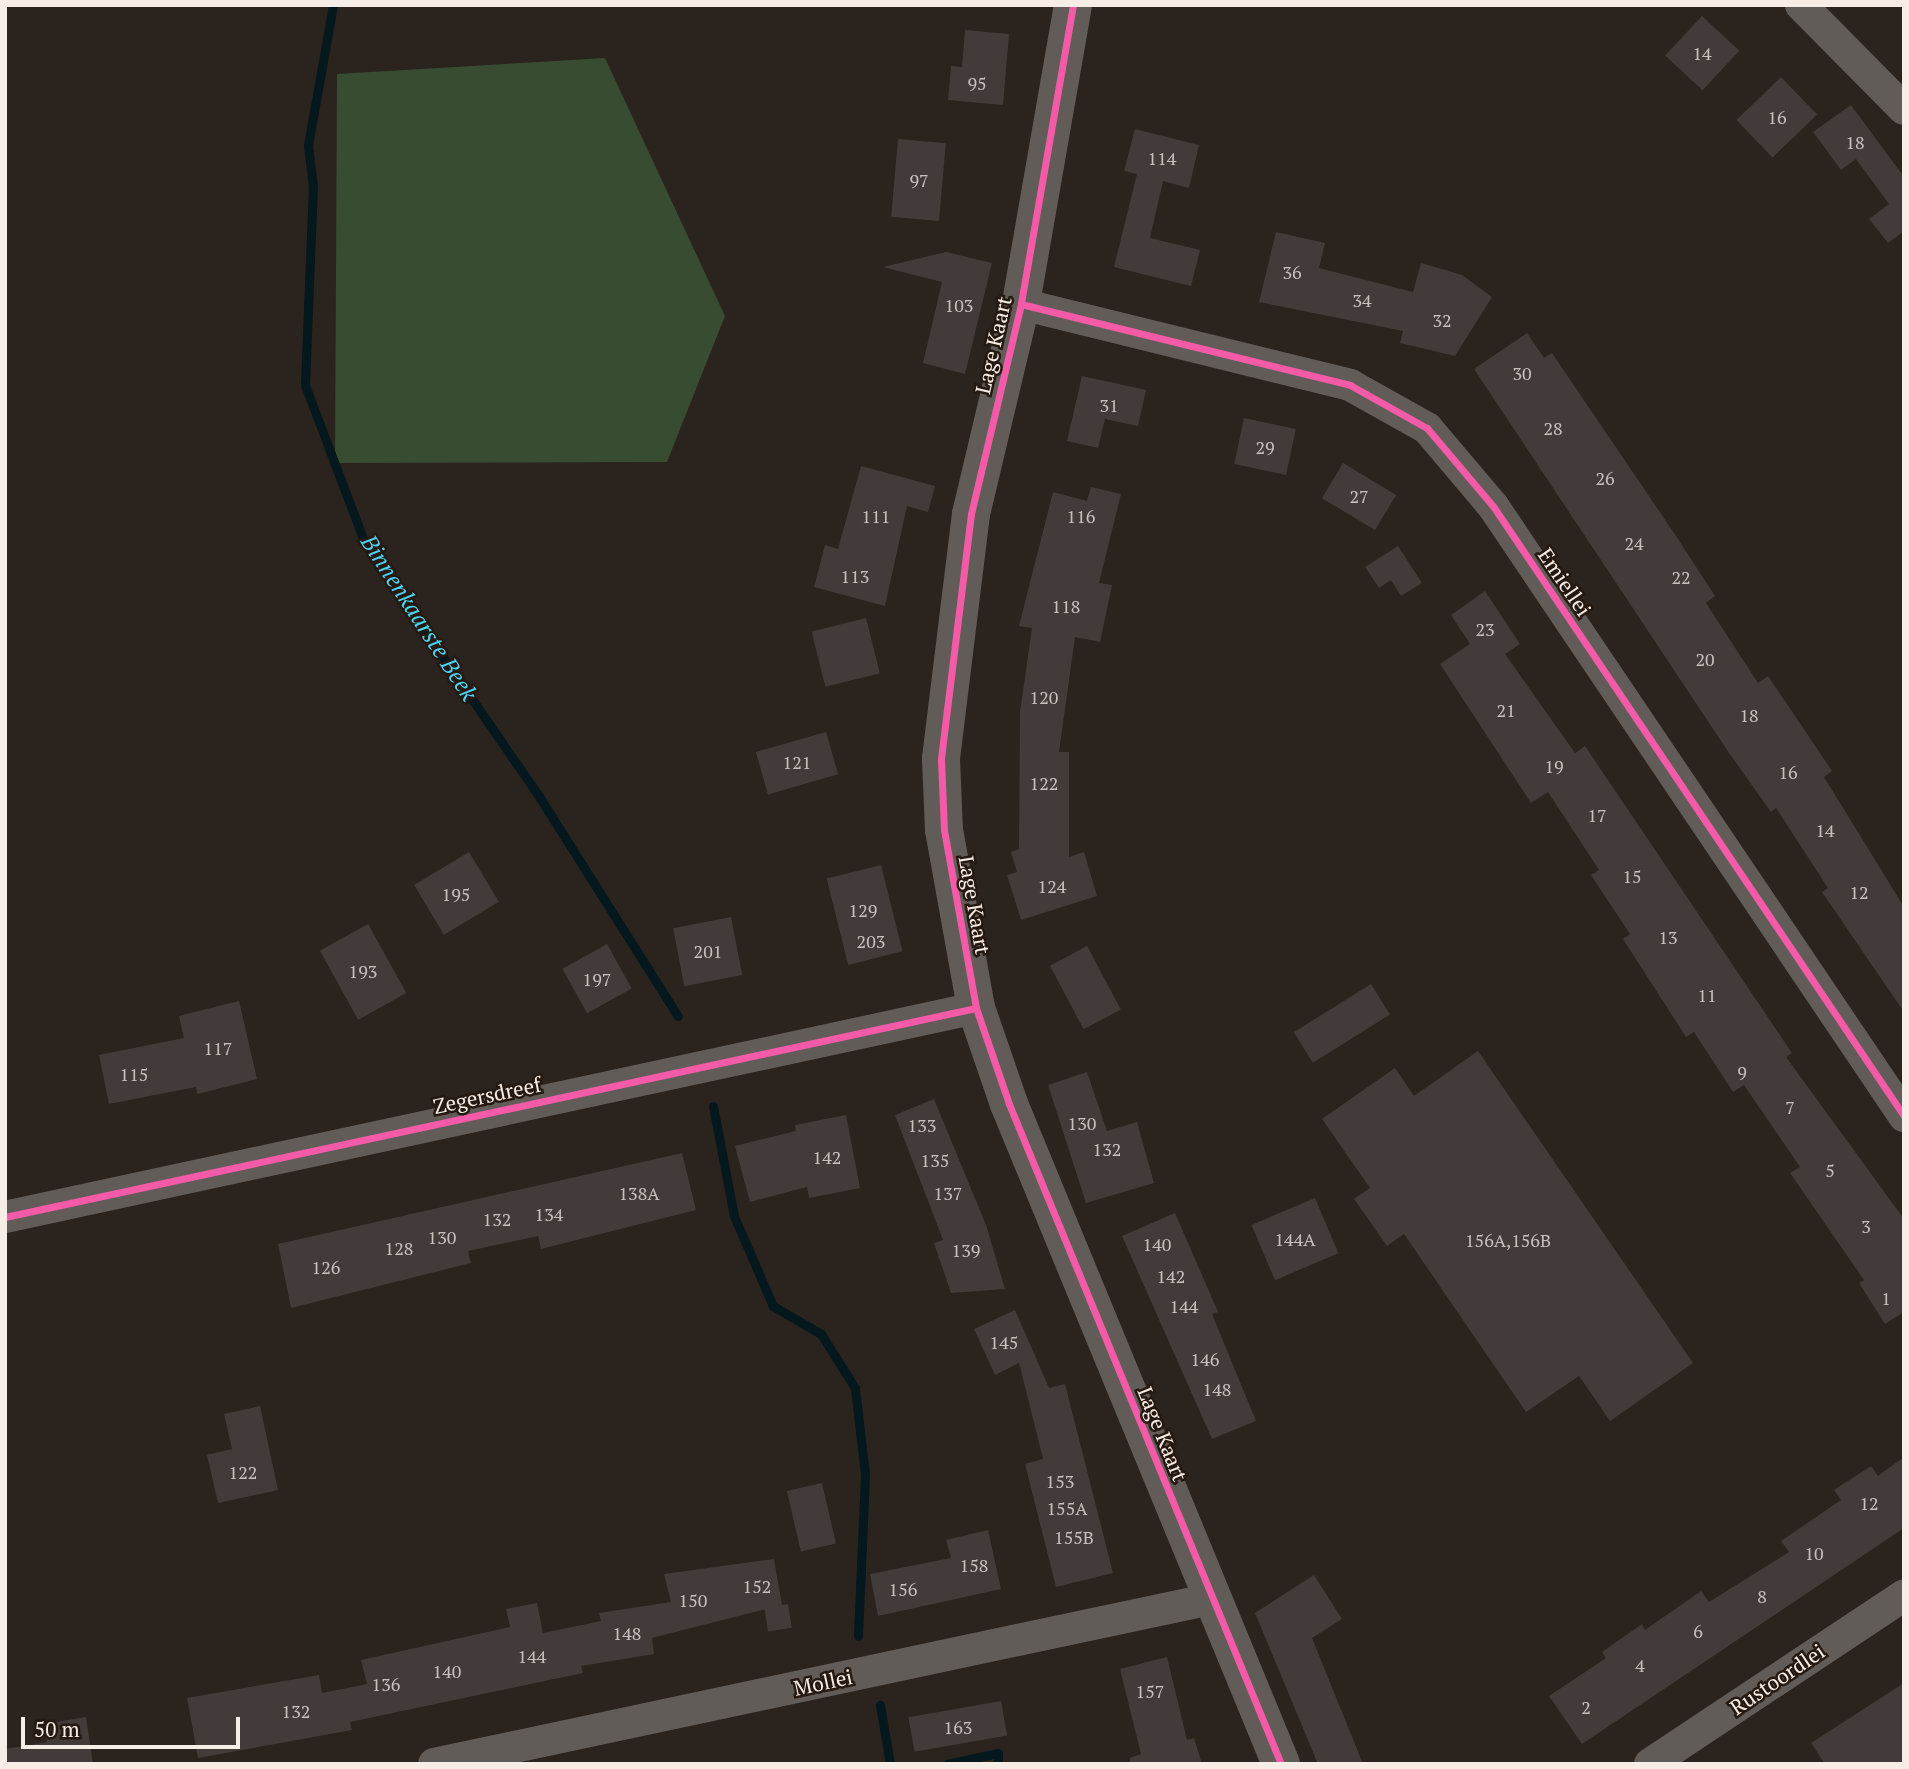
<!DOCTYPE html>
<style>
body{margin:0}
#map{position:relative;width:1909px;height:1769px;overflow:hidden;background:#2b231e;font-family:"PT Serif",serif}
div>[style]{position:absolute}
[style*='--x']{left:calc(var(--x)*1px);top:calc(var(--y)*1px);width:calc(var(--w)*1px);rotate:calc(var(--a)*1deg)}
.green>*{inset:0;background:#384c32}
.stream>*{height:9px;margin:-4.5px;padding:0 4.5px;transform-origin:4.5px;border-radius:4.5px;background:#04181e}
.building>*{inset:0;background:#423b3a;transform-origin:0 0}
.minor>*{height:32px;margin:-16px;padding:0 16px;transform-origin:16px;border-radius:16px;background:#615c58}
.tertiary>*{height:38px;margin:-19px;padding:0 19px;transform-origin:19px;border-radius:19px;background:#615c58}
.cycleway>*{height:7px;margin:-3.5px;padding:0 3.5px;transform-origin:3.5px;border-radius:3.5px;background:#f35aa7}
span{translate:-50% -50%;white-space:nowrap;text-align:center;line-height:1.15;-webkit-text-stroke:5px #261910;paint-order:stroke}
.number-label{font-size:18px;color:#c9c0bc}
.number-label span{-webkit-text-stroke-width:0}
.street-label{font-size:21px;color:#f6ede7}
.water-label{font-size:23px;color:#4cd3f4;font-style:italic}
.frame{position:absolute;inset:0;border:7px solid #f6ede7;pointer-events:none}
.scale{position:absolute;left:21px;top:1717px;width:219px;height:32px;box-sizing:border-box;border:4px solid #f6ede7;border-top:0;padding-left:9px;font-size:21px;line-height:24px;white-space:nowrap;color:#f6ede7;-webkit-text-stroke:5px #261910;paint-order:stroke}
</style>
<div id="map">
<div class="green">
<i style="clip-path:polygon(605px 58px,725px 316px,667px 462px,335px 463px,337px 74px)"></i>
</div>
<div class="stream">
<i style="--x:333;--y:5;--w:143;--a:100.1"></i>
<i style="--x:308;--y:146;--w:39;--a:83"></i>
<i style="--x:313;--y:185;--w:200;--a:92.3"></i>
<i style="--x:305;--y:385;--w:170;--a:69.3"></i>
<i style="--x:365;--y:544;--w:308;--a:55.4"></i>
<i style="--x:540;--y:798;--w:258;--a:57.7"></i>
<i style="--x:713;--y:1106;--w:112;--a:79.2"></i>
<i style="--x:734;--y:1216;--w:98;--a:66.6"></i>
<i style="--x:773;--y:1306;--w:56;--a:30.3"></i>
<i style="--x:821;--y:1334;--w:64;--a:57.8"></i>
<i style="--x:855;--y:1388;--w:88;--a:83.4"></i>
<i style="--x:865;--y:1475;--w:161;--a:92.5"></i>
<i style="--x:880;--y:1705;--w:60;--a:80.4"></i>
<i style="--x:947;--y:1764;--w:52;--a:-12.2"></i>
<i style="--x:998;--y:1753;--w:11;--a:90"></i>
</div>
<div class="building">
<i style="left:1702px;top:16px;width:51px;height:54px;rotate:43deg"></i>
<i style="clip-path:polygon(965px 30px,1009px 34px,1003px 105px,948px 100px,951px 66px,962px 67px)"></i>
<i style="left:1781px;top:77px;width:52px;height:62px;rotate:46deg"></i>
<i style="clip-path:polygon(1851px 105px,1904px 177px,1904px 231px,1888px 243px,1869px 219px,1889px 204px,1856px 159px,1841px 170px,1813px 132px)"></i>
<i style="clip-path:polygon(1135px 129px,1199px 145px,1189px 188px,1163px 181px,1150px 238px,1200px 250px,1191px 286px,1114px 267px,1137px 174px,1124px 171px)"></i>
<i style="left:898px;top:139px;width:48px;height:78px;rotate:5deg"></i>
<i style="clip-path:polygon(1276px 232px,1325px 243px,1319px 268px,1413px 292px,1421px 263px,1462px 275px,1492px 297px,1455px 356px,1400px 343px,1403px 331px,1259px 302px)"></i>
<i style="clip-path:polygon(946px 252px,992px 263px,965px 374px,923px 363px,942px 282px,883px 267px)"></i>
<i style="clip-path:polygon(1527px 333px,1544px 358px,1552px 353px,1676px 536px,1715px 596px,1706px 603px,1758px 683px,1768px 676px,1832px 771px,1824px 777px,1904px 907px,1904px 1012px,1822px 892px,1828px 888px,1776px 808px,1771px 812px,1729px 753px,1474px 369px)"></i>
<i style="clip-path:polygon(1082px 376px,1146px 390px,1138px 426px,1105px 419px,1098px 448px,1067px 441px)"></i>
<i style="left:1244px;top:418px;width:53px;height:47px;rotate:12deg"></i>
<i style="left:1343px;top:463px;width:62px;height:41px;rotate:31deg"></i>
<i style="clip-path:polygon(861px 466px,935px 486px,928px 512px,907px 506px,885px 606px,814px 587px,825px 545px,838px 549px)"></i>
<i style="clip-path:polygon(1091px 487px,1121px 494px,1099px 583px,1112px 585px,1100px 642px,1075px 637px,1059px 752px,1069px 752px,1069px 857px,1084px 852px,1097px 896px,1021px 920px,1007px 875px,1017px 872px,1011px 852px,1019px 849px,1020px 712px,1032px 628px,1019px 626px,1053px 492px,1087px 501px)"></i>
<i style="clip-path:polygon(1398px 546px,1422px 583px,1401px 596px,1391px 580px,1379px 588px,1365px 567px)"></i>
<i style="clip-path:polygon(1485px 591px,1520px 644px,1505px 654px,1575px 753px,1585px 746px,1792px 1053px,1786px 1057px,1904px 1219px,1904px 1312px,1885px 1324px,1859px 1283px,1864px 1280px,1790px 1173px,1800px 1167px,1744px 1085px,1733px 1092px,1694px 1032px,1686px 1037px,1623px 939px,1630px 934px,1591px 875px,1599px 870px,1548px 792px,1531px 803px,1440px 664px,1470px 644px,1451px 615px)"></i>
<i style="left:866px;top:618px;width:57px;height:56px;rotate:76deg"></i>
<i style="left:826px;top:732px;width:44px;height:73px;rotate:74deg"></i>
<i style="left:469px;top:852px;width:58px;height:64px;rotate:59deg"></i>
<i style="left:881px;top:865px;width:89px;height:56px;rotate:76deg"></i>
<i style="left:731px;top:917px;width:59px;height:59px;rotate:79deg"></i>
<i style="left:368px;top:924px;width:79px;height:55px;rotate:61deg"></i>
<i style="left:607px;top:944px;width:51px;height:51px;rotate:61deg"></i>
<i style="left:1087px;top:946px;width:72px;height:42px;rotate:62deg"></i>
<i style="left:1371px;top:984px;width:36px;height:91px;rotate:58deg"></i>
<i style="clip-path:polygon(239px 1001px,257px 1079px,197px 1094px,196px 1087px,109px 1104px,99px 1055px,184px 1038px,179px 1016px)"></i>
<i style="clip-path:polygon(1478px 1051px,1693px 1363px,1610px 1421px,1579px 1376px,1526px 1412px,1404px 1234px,1387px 1246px,1354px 1199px,1370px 1188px,1322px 1119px,1395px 1068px,1414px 1096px)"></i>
<i style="clip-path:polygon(1087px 1072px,1107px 1131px,1137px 1122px,1154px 1183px,1086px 1203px,1048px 1085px)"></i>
<i style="clip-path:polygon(934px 1099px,986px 1225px,1005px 1289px,951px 1293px,934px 1243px,943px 1240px,895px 1115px)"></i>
<i style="clip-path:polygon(846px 1115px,860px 1188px,809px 1198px,807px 1187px,750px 1202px,735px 1146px,796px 1131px,795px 1125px)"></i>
<i style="clip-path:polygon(682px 1153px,696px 1210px,541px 1249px,538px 1236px,468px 1251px,471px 1263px,291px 1308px,278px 1244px)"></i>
<i style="left:1315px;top:1198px;width:60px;height:69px;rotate:67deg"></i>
<i style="clip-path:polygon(1175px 1213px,1218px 1312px,1212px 1314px,1256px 1421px,1212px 1439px,1122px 1236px)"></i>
<i style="clip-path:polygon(1015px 1310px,1049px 1388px,1065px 1384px,1113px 1573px,1056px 1587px,1025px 1464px,1043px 1459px,1019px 1363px,995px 1375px,974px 1329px)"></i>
<i style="clip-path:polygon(260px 1406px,278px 1490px,218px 1503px,207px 1455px,232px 1449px,224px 1414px)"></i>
<i style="clip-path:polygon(1904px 1457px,1904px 1528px,1582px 1744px,1549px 1696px,1606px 1658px,1602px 1652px,1642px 1624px,1645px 1630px,1701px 1591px,1709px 1602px,1789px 1552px,1781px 1541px,1841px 1500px,1834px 1490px,1871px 1466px,1878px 1476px)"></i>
<i style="left:822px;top:1483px;width:62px;height:36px;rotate:77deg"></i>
<i style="clip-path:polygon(988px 1530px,1001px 1589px,878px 1616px,870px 1574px,951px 1558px,946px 1540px)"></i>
<i style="clip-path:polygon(774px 1559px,782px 1605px,652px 1638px,654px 1654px,581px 1666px,583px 1673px,350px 1722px,352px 1730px,198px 1758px,187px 1698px,319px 1675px,322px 1693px,367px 1684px,361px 1660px,510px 1627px,506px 1609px,537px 1603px,543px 1633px,601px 1621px,599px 1613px,671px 1602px,664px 1574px)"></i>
<i style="clip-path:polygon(1314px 1575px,1342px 1619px,1312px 1638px,1363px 1764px,1318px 1764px,1255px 1613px)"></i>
<i style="left:788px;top:1604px;width:24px;height:24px;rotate:81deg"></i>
<i style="clip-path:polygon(1167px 1657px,1187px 1740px,1194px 1738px,1202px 1764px,1130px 1764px,1130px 1758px,1141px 1754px,1120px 1669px)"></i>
<i style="clip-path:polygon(1904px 1683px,1904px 1764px,1825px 1764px,1811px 1743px)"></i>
<i style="left:1001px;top:1701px;width:35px;height:94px;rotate:80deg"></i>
<i style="clip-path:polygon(86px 1717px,93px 1764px,5px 1764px,5px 1749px,47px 1742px,45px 1724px)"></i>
</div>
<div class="minor">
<i style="--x:1801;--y:5;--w:146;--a:45.3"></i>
<i style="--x:1021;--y:304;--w:339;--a:13.8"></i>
<i style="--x:1350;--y:385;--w:88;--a:29.2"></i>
<i style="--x:1427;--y:428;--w:102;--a:49.8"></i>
<i style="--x:1493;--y:506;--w:736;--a:56.03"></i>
<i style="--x:5;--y:1217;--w:993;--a:-12.15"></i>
<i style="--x:434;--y:1764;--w:794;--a:-11.99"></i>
<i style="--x:1650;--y:1764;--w:305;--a:-33.6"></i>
</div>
<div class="tertiary">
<i style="--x:1073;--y:5;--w:303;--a:99.9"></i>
<i style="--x:1021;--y:304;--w:216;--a:103.4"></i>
<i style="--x:971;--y:514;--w:247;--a:97"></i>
<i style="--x:941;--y:759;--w:71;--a:87.6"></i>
<i style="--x:944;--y:830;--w:181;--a:79.8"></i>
<i style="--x:976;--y:1008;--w:102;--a:71"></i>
<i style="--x:1009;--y:1104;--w:714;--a:67.6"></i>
</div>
<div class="cycleway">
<i style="--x:1073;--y:5;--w:303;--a:99.9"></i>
<i style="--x:1021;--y:304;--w:216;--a:103.4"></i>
<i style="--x:971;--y:514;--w:247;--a:97"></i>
<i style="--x:941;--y:759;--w:71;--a:87.6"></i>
<i style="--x:944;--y:830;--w:181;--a:79.8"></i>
<i style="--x:976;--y:1008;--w:102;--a:71"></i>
<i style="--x:1009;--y:1104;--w:714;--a:67.6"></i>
<i style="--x:1021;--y:304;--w:339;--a:13.8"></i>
<i style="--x:1350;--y:385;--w:88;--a:29.2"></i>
<i style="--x:1427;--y:428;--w:102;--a:49.8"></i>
<i style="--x:1493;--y:506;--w:736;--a:56.03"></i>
<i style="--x:5;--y:1217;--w:993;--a:-12.15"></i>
</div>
<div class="number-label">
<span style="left:1702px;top:53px">14</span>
<span style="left:977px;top:83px">95</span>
<span style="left:1777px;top:117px">16</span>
<span style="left:1855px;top:142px">18</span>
<span style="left:1162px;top:158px">114</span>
<span style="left:919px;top:180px">97</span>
<span style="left:1292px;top:272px">36</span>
<span style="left:1362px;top:300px">34</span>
<span style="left:959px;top:305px">103</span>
<span style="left:1442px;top:320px">32</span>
<span style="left:1522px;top:373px">30</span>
<span style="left:1109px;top:405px">31</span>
<span style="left:1553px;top:428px">28</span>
<span style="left:1265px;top:447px">29</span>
<span style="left:1605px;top:478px">26</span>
<span style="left:1359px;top:496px">27</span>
<span style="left:876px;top:516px">111</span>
<span style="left:1081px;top:516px">116</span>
<span style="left:1634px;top:543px">24</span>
<span style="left:855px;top:576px">113</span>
<span style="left:1681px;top:577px">22</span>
<span style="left:1066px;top:606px">118</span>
<span style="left:1485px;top:629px">23</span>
<span style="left:1705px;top:659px">20</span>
<span style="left:1044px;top:697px">120</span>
<span style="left:1506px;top:710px">21</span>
<span style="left:1749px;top:715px">18</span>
<span style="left:797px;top:762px">121</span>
<span style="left:1554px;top:766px">19</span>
<span style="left:1788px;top:772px">16</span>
<span style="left:1044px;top:783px">122</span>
<span style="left:1597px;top:815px">17</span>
<span style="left:1825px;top:830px">14</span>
<span style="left:1632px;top:876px">15</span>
<span style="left:1052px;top:886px">124</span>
<span style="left:1859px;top:892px">12</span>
<span style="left:456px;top:894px">195</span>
<span style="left:863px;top:910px">129</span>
<span style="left:1668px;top:937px">13</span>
<span style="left:871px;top:941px">203</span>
<span style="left:708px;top:951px">201</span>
<span style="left:363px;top:971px">193</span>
<span style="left:597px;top:979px">197</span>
<span style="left:1707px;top:995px">11</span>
<span style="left:218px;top:1048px">117</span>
<span style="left:1742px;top:1072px">9</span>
<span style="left:134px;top:1074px">115</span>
<span style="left:1790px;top:1107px">7</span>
<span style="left:1082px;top:1123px">130</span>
<span style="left:922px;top:1125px">133</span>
<span style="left:1107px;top:1149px">132</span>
<span style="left:827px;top:1157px">142</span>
<span style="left:935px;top:1160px">135</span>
<span style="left:1830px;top:1170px">5</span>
<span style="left:639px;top:1193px">138A</span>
<span style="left:948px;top:1193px">137</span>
<span style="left:549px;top:1214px">134</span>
<span style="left:497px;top:1219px">132</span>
<span style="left:1866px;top:1226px">3</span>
<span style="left:442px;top:1237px">130</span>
<span style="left:1295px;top:1239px">144A</span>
<span style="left:1508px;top:1240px">156A,156B</span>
<span style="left:1157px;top:1244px">140</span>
<span style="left:399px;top:1248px">128</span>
<span style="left:966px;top:1250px">139</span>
<span style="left:326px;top:1267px">126</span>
<span style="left:1171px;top:1276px">142</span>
<span style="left:1886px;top:1298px">1</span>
<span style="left:1184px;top:1306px">144</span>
<span style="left:1004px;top:1342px">145</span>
<span style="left:1205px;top:1359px">146</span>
<span style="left:1217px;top:1389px">148</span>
<span style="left:243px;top:1472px">122</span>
<span style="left:1060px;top:1481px">153</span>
<span style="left:1869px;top:1503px">12</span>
<span style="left:1067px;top:1508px">155A</span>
<span style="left:1074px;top:1537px">155B</span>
<span style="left:1814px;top:1553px">10</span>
<span style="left:974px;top:1565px">158</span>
<span style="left:757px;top:1586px">152</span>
<span style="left:903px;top:1589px">156</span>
<span style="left:1762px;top:1596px">8</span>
<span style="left:693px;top:1600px">150</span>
<span style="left:1698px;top:1631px">6</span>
<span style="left:627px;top:1633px">148</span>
<span style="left:532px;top:1656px">144</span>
<span style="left:1640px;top:1665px">4</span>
<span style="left:447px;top:1671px">140</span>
<span style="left:386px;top:1684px">136</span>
<span style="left:1150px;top:1691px">157</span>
<span style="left:1586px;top:1707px">2</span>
<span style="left:296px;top:1711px">132</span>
<span style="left:958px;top:1727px">163</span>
</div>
<div class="street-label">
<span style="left:993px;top:345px;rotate:-77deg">Lage Kaart</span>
<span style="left:1565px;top:582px;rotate:56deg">Emiellei</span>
<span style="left:975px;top:905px;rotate:80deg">Lage Kaart</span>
<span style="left:487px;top:1095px;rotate:-12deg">Zegersdreef</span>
<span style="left:1163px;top:1434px;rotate:68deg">Lage Kaart</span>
<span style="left:1777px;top:1679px;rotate:-34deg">Rustoordlei</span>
<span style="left:823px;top:1682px;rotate:-12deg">Mollei</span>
</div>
<div class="water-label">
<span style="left:419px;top:618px;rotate:57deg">Binnenkaarste Beek</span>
</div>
<div class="frame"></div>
<div class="scale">50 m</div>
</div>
